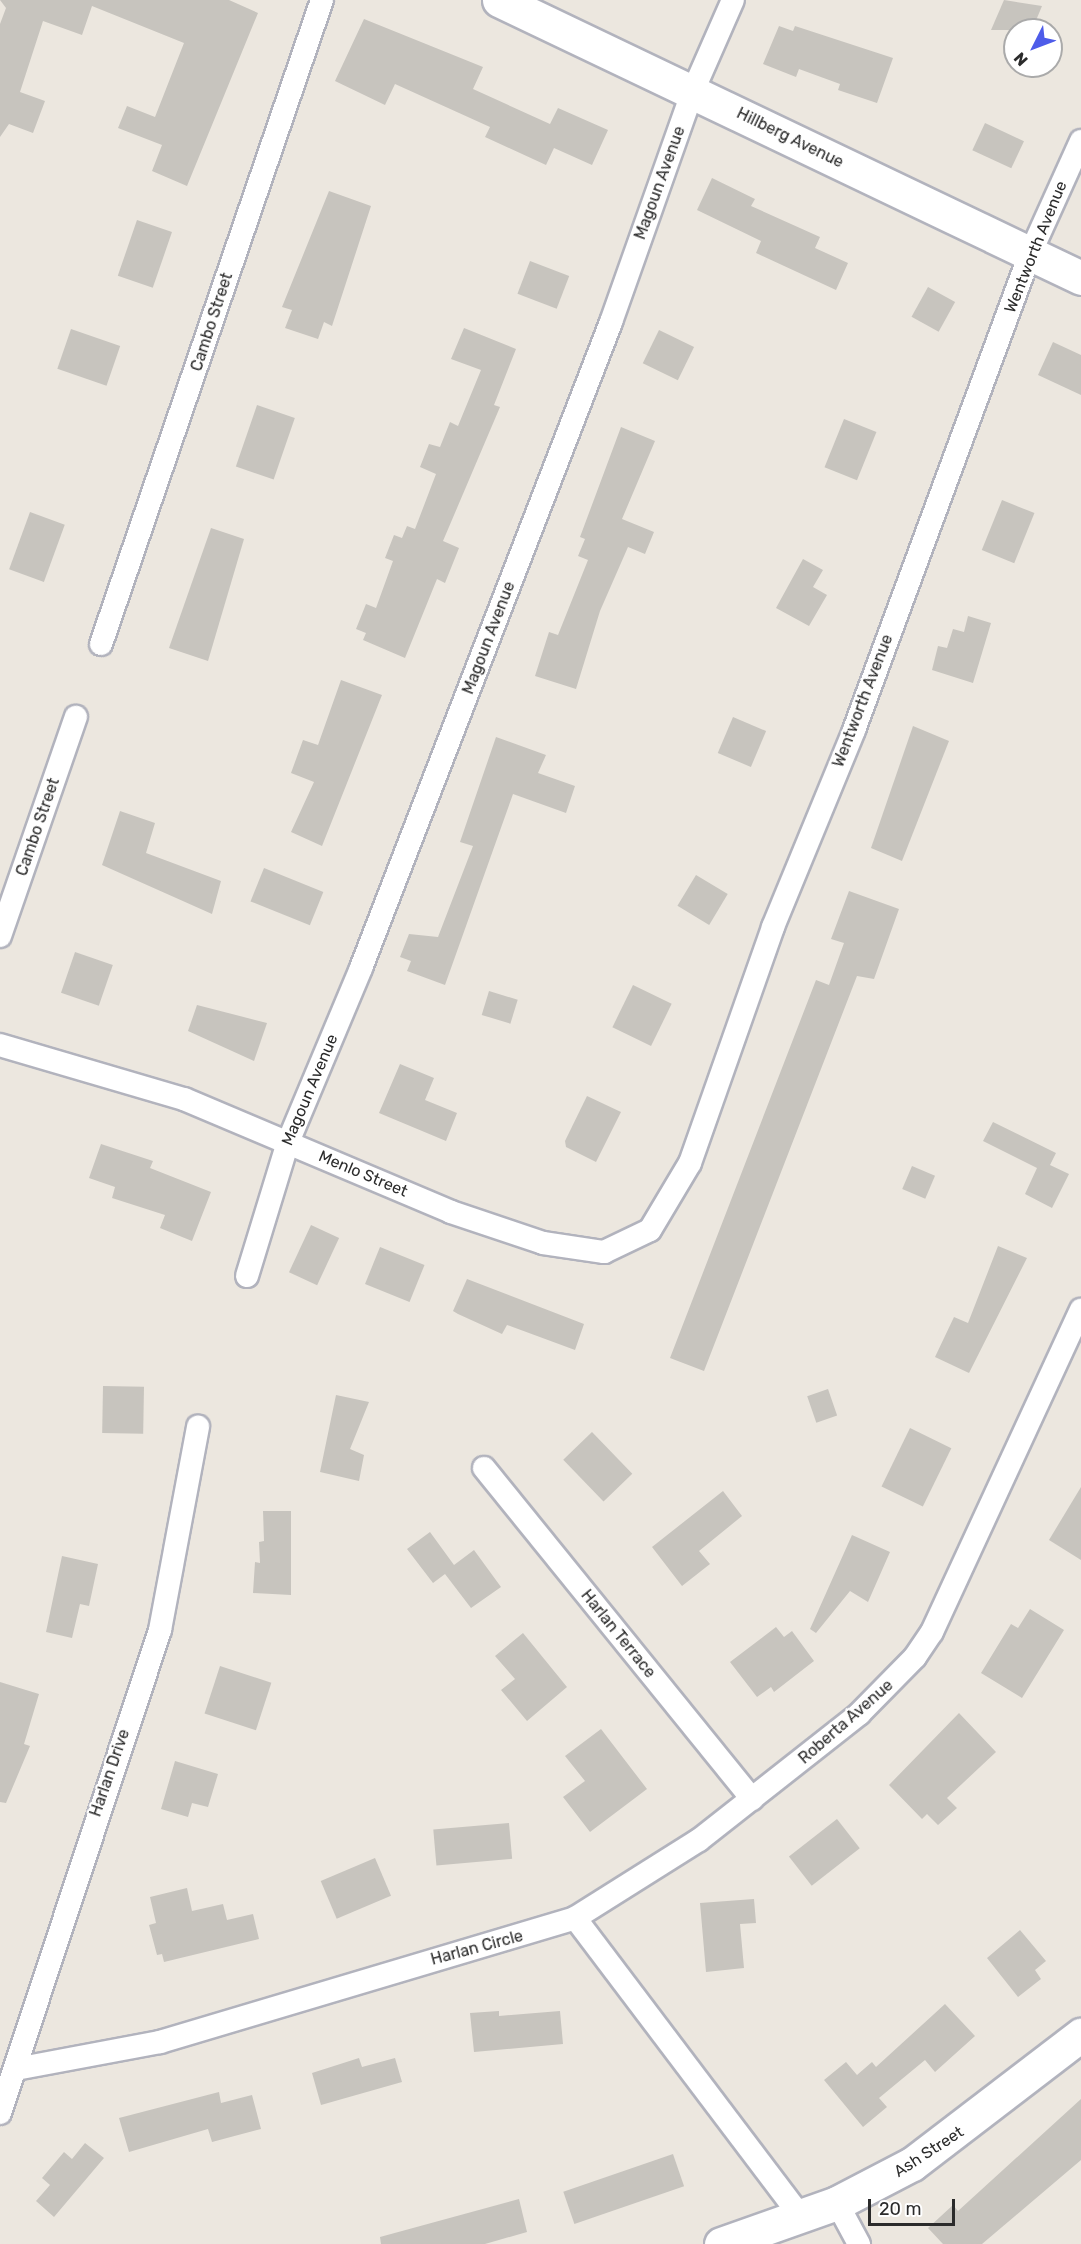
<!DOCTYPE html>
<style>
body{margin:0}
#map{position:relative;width:1081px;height:2244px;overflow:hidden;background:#ece7df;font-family:Rubik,sans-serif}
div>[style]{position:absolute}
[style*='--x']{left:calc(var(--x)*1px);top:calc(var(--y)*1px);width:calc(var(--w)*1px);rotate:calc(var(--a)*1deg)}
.building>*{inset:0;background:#c7c4be;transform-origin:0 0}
.roads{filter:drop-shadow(2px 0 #b2b3bd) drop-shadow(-2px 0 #b2b3bd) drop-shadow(0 2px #b2b3bd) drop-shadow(0 -2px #b2b3bd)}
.street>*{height:22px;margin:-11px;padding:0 11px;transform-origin:11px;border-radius:11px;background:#fff}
.secondary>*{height:33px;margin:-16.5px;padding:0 16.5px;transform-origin:16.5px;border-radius:16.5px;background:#fff}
span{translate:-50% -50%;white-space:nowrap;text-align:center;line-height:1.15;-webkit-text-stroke:4.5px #fff;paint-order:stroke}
.street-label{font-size:16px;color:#2b2b2b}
.north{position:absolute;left:1003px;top:18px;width:60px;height:60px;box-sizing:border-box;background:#fff;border:2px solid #aaa;border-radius:50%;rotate:228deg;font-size:16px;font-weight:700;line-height:24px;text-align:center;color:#2b2b2b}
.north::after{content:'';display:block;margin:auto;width:21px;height:27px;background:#4e5ce9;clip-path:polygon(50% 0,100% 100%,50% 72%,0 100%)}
.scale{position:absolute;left:868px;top:2199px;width:87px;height:27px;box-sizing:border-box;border:3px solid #2b2b2b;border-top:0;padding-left:8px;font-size:18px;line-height:21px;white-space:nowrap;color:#2b2b2b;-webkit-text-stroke:4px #fff;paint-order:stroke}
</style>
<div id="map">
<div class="building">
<i style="clip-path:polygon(0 0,229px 0,258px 13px,187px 186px,152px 171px,162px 145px,118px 128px,127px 106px,155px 117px,184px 43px,92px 6px,82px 35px,43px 21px,20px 92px,45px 101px,33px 133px,9px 124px,0 137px,0 24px,6px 8px)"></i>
<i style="clip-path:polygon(1004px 0,1042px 6px,1032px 30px,991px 30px)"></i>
<i style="clip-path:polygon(364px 19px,483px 67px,473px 89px,550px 124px,558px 108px,608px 130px,592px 165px,554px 148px,546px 165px,485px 137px,490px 127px,395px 84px,385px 105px,335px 81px)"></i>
<i style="clip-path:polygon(779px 26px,793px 31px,795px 26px,893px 58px,877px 103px,838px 90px,840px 84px,799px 69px,796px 77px,763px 64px)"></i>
<i style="left:985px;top:123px;width:43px;height:30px;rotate:25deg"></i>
<i style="clip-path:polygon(712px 178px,755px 199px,751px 206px,820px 237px,815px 248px,848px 263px,836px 290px,756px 253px,761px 241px,697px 210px)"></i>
<i style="clip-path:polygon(329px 191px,371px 206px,332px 326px,324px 322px,318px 339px,285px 328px,292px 310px,282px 307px)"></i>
<i style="left:137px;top:220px;width:37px;height:59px;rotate:19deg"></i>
<i style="left:530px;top:261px;width:42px;height:35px;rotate:21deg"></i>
<i style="left:928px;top:287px;width:31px;height:34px;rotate:29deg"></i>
<i style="clip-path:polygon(464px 328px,516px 349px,494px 405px,500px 407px,443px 541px,459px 548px,445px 583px,437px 579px,405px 658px,363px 640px,366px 633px,356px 629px,366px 604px,376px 608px,393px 561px,385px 558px,394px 535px,402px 538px,407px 526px,415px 529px,436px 474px,420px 467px,429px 444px,440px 447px,450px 422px,458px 426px,481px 370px,451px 359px)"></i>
<i style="left:71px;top:329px;width:52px;height:42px;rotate:19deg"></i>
<i style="left:659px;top:330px;width:39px;height:37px;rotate:26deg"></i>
<i style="clip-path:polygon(1053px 342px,1081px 355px,1081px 395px,1038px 375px)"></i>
<i style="left:257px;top:405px;width:40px;height:65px;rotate:19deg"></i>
<i style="left:844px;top:419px;width:35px;height:52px;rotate:22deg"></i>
<i style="clip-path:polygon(621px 427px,655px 441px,622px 519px,654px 532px,645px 554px,628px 547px,600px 611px,576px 689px,535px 676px,549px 632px,558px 635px,588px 560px,578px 556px,585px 539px,580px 537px)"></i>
<i style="left:1002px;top:500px;width:35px;height:54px;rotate:22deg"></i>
<i style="left:30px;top:512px;width:37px;height:61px;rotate:20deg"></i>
<i style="clip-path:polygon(211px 528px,244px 539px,208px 661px,169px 648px)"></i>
<i style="clip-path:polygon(803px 559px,823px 570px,813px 587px,827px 595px,809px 626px,776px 608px)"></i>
<i style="clip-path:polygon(968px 616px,991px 623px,973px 683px,932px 670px,938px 646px,947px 648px,953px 629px,964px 632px)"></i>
<i style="clip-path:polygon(341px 680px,382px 695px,322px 846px,291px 832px,314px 782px,291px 773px,303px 740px,318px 745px)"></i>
<i style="left:733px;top:717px;width:36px;height:39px;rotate:23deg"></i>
<i style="clip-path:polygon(913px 726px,949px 741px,902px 861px,871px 848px)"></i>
<i style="clip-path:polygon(496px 737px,546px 755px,538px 773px,575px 786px,566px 813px,513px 794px,445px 985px,407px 971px,411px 961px,400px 957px,409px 934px,438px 937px,473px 846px,460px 842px)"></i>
<i style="clip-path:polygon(120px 811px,155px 823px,146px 853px,221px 881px,212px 914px,102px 865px)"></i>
<i style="left:264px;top:868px;width:64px;height:36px;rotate:22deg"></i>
<i style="left:696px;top:875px;width:37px;height:36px;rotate:31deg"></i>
<i style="clip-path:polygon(849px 891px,899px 909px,874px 979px,857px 976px,704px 1371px,670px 1358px,816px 980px,829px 985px,844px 943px,831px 939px)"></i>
<i style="left:75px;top:952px;width:40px;height:43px;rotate:19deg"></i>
<i style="left:633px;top:985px;width:43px;height:47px;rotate:26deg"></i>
<i style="left:489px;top:991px;width:30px;height:25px;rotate:17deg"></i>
<i style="clip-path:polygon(197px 1005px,267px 1023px,254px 1061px,188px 1031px)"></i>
<i style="clip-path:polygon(400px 1064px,434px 1078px,425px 1100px,457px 1113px,446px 1141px,379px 1113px)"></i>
<i style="clip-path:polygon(587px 1096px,621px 1112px,596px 1162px,566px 1147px,565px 1141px)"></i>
<i style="clip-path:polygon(993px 1122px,1056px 1153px,1050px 1165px,1069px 1174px,1052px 1208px,1025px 1194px,1037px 1168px,983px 1141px)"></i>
<i style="clip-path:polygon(101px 1144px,153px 1161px,150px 1168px,211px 1192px,192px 1241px,160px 1228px,165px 1215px,112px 1198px,115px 1187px,89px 1178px)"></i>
<i style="left:912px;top:1166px;width:25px;height:25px;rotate:23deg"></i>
<i style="left:311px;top:1225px;width:31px;height:52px;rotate:25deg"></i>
<i style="clip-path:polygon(998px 1246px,1027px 1258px,969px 1373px,935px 1357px,954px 1317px,968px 1323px)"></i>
<i style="left:380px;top:1247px;width:48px;height:40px;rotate:22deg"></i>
<i style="clip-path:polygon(467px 1279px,584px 1324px,575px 1350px,507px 1325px,502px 1334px,458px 1314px,453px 1311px)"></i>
<i style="left:103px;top:1386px;width:41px;height:47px;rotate:1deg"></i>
<i style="left:828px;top:1389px;width:28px;height:22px;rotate:71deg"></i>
<i style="clip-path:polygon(336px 1395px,369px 1402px,350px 1449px,364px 1455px,359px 1481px,320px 1472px)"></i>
<i style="left:910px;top:1428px;width:46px;height:65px;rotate:26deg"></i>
<i style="left:592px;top:1432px;width:58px;height:40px;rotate:46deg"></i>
<i style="clip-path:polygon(1081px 1487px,1081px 1560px,1049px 1540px)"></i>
<i style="clip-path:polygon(723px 1491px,742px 1516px,699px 1551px,710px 1564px,682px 1586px,652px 1547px)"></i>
<i style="clip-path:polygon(263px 1511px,291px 1511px,291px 1595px,253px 1593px,255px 1562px,260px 1563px,259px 1542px,264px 1541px)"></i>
<i style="clip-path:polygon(430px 1532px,454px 1565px,474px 1550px,501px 1587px,471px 1608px,445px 1574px,433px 1583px,407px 1549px)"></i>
<i style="clip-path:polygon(852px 1535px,890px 1552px,868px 1602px,850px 1591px,816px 1633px,810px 1629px)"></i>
<i style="clip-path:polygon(62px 1556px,98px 1564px,89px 1606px,80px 1604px,72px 1638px,46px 1632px)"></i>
<i style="clip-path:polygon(1030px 1609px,1064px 1630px,1022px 1698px,981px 1673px,1011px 1624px,1018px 1628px)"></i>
<i style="clip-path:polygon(776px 1627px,784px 1637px,792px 1631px,814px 1661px,774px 1692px,771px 1687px,757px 1697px,730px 1662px)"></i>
<i style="clip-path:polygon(523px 1633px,567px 1687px,527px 1721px,501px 1690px,515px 1679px,495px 1656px)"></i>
<i style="left:220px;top:1666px;width:54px;height:50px;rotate:18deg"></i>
<i style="clip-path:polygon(0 1682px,39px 1694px,24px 1744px,30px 1746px,6px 1803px,0 1802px)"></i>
<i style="clip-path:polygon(959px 1713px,996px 1752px,947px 1798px,957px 1808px,938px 1825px,927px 1814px,922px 1819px,889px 1785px)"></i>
<i style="clip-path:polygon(601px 1729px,647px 1789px,590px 1832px,563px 1797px,585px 1781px,565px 1756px)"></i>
<i style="clip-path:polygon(175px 1761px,218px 1774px,208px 1807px,192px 1803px,188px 1817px,161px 1809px)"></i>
<i style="left:837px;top:1819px;width:37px;height:61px;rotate:52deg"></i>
<i style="left:509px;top:1823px;width:36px;height:76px;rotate:85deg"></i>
<i style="left:375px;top:1858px;width:41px;height:59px;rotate:67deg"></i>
<i style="clip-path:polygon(187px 1888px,192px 1911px,223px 1904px,227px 1920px,253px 1914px,259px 1939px,164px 1962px,162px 1954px,157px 1955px,149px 1925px,156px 1923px,150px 1897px)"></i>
<i style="clip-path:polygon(754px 1899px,756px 1923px,740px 1924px,744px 1968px,706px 1972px,700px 1903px)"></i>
<i style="clip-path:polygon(1020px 1930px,1046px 1961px,1035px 1970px,1041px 1979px,1018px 1997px,987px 1958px)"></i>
<i style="clip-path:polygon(945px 2004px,975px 2036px,935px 2072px,925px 2060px,879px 2098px,887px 2107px,863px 2127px,824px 2080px,846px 2062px,857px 2075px,872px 2062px,876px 2067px)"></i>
<i style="clip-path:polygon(499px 2011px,499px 2016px,560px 2011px,563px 2044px,474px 2052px,470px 2013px)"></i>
<i style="clip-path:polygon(359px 2058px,362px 2067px,395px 2058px,402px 2082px,321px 2105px,312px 2073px)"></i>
<i style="clip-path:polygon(219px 2092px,221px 2103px,252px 2095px,261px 2129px,212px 2142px,208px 2129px,129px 2152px,119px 2118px)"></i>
<i style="clip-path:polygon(1081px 2099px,1081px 2160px,982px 2244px,943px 2244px,928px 2228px,953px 2205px,958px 2211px)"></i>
<i style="clip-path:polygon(85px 2143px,104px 2158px,54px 2217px,36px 2201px,50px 2185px,42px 2178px,64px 2152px,72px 2159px)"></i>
<i style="left:673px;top:2154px;width:34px;height:116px;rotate:71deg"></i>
<i style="clip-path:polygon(519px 2199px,527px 2232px,485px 2244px,381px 2244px,380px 2237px)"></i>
</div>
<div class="roads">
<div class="street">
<i style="--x:101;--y:644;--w:681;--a:-71.06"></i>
<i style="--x:0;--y:936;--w:232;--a:-70.9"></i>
<i style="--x:0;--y:1045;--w:192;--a:16.4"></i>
<i style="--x:184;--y:1099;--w:290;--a:22.9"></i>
<i style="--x:451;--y:1212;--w:97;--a:18.6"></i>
<i style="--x:543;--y:1243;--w:62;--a:8.4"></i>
<i style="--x:604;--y:1252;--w:51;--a:-25.6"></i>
<i style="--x:650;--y:1230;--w:78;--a:-59.2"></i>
<i style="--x:690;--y:1163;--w:250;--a:-70.6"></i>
<i style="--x:773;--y:927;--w:213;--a:-67.6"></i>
<i style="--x:854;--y:730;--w:507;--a:-69.71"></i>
<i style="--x:1030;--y:254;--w:124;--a:-65.7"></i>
<i style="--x:247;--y:1276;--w:140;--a:-73"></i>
<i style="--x:288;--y:1142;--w:189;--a:-67.2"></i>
<i style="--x:361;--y:968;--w:693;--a:-68.84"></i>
<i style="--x:611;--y:322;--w:245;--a:-70.5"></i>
<i style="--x:693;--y:91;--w:99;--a:-66.3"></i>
<i style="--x:484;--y:1468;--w:426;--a:51"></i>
<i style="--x:575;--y:1918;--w:146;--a:-32.2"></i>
<i style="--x:699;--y:1840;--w:204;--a:-38.2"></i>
<i style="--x:859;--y:1714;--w:80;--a:-45.5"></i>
<i style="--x:915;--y:1657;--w:30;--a:-56"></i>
<i style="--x:932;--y:1632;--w:355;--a:-65.2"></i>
<i style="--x:16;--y:2069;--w:147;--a:-10.6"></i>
<i style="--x:160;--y:2042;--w:433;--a:-16.6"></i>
<i style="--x:575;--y:1918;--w:375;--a:52.9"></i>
<i style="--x:0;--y:2113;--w:509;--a:-71.67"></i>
<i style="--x:160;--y:1630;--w:207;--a:-79.4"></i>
<i style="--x:837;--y:2203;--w:47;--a:61.8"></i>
</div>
<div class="secondary">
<i style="--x:499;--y:0;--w:645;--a:25.53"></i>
<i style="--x:721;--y:2244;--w:123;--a:-19.5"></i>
<i style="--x:837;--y:2203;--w:85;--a:-27.5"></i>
<i style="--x:912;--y:2164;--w:213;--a:-37.4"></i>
</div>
</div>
<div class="street-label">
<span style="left:790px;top:138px;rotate:26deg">Hillberg Avenue</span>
<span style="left:660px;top:183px;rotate:-70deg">Magoun Avenue</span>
<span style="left:1036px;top:247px;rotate:-68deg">Wentworth Avenue</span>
<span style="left:212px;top:322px;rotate:-72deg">Cambo Street</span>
<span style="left:489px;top:638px;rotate:-69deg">Magoun Avenue</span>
<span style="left:863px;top:701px;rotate:-69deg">Wentworth Avenue</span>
<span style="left:38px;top:827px;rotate:-71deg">Cambo Street</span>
<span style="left:310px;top:1090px;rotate:-67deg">Magoun Avenue</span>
<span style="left:363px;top:1174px;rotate:23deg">Menlo Street</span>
<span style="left:618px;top:1634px;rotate:51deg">Harlan Terrace</span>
<span style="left:846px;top:1722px;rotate:-41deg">Roberta Avenue</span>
<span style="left:110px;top:1773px;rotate:-71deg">Harlan Drive</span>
<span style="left:477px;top:1948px;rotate:-15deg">Harlan Circle</span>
<span style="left:929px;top:2152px;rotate:-33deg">Ash Street</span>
</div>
<div class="north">N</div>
<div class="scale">20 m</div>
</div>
